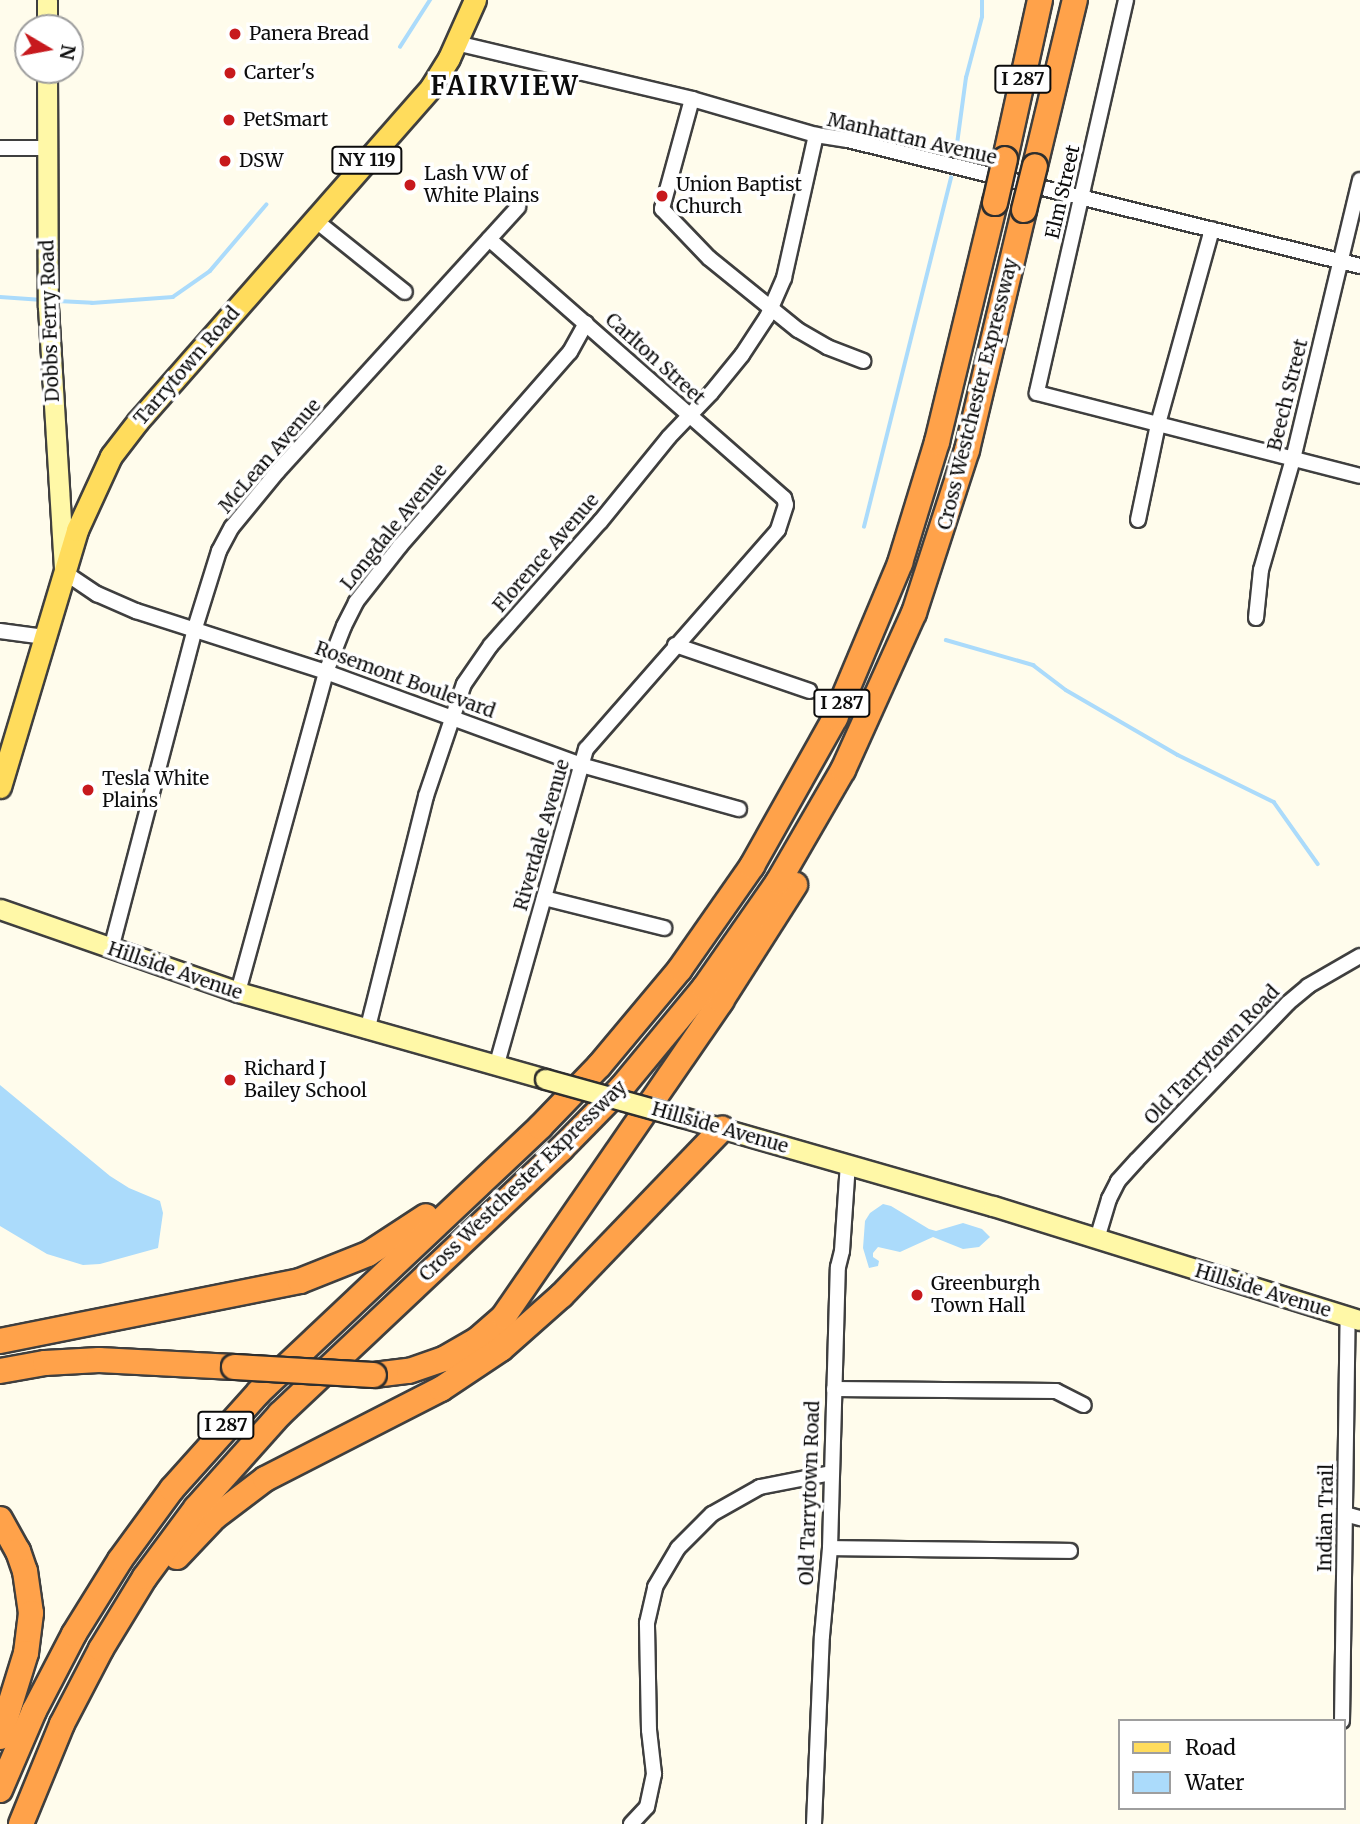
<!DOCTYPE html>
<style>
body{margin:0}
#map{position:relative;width:1360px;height:1824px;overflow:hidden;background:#fffcec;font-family:Merriweather,serif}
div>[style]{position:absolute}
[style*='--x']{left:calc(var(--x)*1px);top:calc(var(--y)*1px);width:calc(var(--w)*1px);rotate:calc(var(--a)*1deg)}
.water>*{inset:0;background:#abdbfb}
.stream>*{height:3.5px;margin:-1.75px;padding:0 1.75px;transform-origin:1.75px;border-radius:1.75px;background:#abdbfb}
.roads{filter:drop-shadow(2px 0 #3f3f3f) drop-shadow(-2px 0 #3f3f3f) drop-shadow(0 2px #3f3f3f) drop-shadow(0 -2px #3f3f3f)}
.minor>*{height:14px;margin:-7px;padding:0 7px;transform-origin:7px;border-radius:7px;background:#fff}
.secondary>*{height:19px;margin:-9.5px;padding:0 9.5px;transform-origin:9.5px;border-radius:9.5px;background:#fff8a7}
.primary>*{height:21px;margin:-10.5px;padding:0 10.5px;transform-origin:10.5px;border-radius:10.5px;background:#ffdc5c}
.motorway>*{height:24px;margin:-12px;padding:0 12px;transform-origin:12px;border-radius:12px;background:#ffa24a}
.bridges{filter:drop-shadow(2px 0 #2e2e2e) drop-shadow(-2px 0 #2e2e2e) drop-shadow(0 2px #2e2e2e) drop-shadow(0 -2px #2e2e2e)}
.secondary-bridge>*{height:19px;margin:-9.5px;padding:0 9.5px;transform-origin:9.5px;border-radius:9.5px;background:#fff8a7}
.motorway-bridge>*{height:24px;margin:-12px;padding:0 12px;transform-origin:12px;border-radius:12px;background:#ffa24a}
.dots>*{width:19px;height:19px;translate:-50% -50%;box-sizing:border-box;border:4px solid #fff;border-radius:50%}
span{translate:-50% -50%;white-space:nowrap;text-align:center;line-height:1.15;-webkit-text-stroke:7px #fff;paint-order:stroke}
.shield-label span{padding:2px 5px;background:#fff;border:2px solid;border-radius:5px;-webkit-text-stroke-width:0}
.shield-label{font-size:18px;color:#0c0c0c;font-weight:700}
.poi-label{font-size:19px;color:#0c0c0c}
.left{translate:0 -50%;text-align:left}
.street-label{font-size:19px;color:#0c0c0c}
.district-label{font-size:26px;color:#0c0c0c;font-weight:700;letter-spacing:2px}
.legend{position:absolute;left:1118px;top:1719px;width:228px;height:91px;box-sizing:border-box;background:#fff;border:2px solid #9e9e9e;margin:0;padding:9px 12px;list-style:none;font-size:21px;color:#0c0c0c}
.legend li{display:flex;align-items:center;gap:14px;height:35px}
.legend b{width:35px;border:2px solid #9e9e9e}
.north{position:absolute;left:14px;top:14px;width:70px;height:70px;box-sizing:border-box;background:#fff;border:2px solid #9e9e9e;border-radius:50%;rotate:100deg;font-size:19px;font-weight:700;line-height:28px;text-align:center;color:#0c0c0c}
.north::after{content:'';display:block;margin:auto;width:24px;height:32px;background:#c7191d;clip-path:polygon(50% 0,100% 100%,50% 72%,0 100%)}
</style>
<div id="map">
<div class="water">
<i style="clip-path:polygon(0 1085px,110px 1176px,129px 1188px,160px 1201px,163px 1213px,158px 1248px,100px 1264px,83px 1265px,47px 1254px,0 1226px)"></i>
<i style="clip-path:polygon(883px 1204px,891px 1206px,929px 1229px,936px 1231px,963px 1223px,982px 1229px,990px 1237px,979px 1247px,963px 1249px,933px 1237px,900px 1252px,878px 1247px,873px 1253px,873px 1257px,879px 1261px,878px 1266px,869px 1268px,863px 1248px,865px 1221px,870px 1213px)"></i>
</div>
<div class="stream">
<i style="--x:400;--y:47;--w:56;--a:-57.4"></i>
<i style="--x:955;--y:159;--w:82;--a:-82.3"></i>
<i style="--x:966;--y:78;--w:63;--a:-75.3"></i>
<i style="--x:982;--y:17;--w:17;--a:-90"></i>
<i style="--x:0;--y:297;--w:39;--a:4"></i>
<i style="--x:58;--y:301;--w:34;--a:3"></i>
<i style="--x:92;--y:303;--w:81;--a:-4.2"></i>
<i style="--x:173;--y:297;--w:45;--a:-35.1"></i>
<i style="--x:210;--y:271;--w:87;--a:-49.7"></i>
<i style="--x:864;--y:527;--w:360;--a:-76"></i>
<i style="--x:946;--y:640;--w:91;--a:16"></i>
<i style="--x:1033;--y:665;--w:41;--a:37.1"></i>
<i style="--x:1066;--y:690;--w:129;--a:30.1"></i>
<i style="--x:1178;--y:755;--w:107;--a:26.1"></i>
<i style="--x:1274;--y:802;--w:76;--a:54.6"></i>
</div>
<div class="roads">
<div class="minor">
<i style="--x:1126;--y:0;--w:403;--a:102.8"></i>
<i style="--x:1037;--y:393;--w:333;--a:14.4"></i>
<i style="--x:456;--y:43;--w:243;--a:13.3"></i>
<i style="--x:692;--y:99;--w:129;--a:16.2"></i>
<i style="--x:816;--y:135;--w:32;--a:9"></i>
<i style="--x:848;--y:140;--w:527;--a:13.83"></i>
<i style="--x:692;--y:99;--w:114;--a:105.3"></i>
<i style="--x:662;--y:209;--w:68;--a:46.2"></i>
<i style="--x:709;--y:258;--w:114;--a:39"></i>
<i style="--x:798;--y:330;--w:34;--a:30"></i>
<i style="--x:827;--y:347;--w:39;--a:21"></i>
<i style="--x:0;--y:148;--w:47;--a:0"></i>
<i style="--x:315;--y:220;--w:115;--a:38.7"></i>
<i style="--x:489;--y:239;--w:393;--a:41.3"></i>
<i style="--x:784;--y:498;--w:7;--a:74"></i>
<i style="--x:786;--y:505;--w:26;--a:108"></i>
<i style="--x:778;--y:530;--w:291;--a:131.2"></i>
<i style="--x:586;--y:749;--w:330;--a:105.8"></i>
<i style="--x:1138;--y:520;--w:98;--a:-78.2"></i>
<i style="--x:1158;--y:424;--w:202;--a:-74.5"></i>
<i style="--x:64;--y:572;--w:40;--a:34"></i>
<i style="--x:97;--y:594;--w:43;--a:23.6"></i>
<i style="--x:136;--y:611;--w:200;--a:17.8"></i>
<i style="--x:326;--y:672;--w:271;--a:20"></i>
<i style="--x:581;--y:765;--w:164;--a:15.6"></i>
<i style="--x:1256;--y:618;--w:48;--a:-84.1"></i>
<i style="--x:1261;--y:570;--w:116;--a:-73.9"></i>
<i style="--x:1293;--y:459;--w:287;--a:-76.5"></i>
<i style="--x:0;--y:631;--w:45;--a:7.6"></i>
<i style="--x:675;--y:645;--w:142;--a:18.9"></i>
<i style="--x:544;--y:898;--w:124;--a:14"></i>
<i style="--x:111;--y:949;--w:332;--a:-75.3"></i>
<i style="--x:195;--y:628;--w:81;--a:-72.7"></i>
<i style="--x:219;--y:551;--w:27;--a:-62"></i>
<i style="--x:232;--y:527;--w:72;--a:-50.6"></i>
<i style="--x:278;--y:471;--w:357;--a:-47.7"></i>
<i style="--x:238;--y:992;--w:332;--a:-74.6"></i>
<i style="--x:326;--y:672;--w:49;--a:-68.6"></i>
<i style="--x:344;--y:626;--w:27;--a:-63"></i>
<i style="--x:356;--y:602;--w:71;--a:-51.8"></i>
<i style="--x:400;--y:546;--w:258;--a:-48.8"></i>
<i style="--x:570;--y:352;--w:33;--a:-61"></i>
<i style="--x:367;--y:1031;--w:242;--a:-75.9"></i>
<i style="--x:426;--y:796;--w:118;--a:-71.3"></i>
<i style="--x:464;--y:684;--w:47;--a:-55.3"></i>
<i style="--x:491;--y:645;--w:164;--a:-48.5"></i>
<i style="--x:600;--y:522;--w:109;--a:-50.9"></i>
<i style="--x:669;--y:437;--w:61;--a:-46.3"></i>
<i style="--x:711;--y:393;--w:49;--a:-50.8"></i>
<i style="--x:742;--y:355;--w:45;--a:-56.7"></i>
<i style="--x:767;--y:317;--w:43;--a:-66.4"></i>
<i style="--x:784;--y:278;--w:147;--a:-77.4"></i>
<i style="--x:1097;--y:1239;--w:42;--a:-73.3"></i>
<i style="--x:1109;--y:1199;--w:20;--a:-63"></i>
<i style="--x:1118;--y:1181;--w:28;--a:-48"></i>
<i style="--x:1137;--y:1160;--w:218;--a:-46.1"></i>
<i style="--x:1288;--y:1003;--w:26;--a:-40"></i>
<i style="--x:1308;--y:986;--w:60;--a:-30"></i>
<i style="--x:834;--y:1389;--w:222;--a:0.5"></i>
<i style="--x:1056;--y:1391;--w:31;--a:27"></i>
<i style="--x:1345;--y:1514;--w:16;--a:15"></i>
<i style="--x:830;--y:1548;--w:240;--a:0.7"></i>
<i style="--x:1342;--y:1721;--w:405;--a:-89.2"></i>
<i style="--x:631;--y:1824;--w:23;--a:-47"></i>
<i style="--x:647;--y:1807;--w:34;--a:-78"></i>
<i style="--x:654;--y:1774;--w:44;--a:-96.5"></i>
<i style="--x:649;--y:1730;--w:107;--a:-91.1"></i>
<i style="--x:647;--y:1623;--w:37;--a:-77"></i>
<i style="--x:655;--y:1587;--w:45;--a:-59.5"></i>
<i style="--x:678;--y:1548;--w:48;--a:-45"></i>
<i style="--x:712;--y:1514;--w:55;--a:-29.4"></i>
<i style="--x:760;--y:1487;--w:72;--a:-11.2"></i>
<i style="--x:814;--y:1824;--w:188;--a:-87.6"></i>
<i style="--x:822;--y:1636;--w:88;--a:-84.8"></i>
<i style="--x:830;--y:1548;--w:281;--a:-88.4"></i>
<i style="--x:838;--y:1267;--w:16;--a:-76"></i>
<i style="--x:842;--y:1251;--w:87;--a:-86.1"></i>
</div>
<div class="secondary">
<i style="--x:47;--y:0;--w:28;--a:90"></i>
<i style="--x:47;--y:70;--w:237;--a:89.8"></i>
<i style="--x:48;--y:307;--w:265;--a:86.5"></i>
<i style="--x:0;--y:909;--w:252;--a:19.2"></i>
<i style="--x:238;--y:992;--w:319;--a:15.8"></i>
<i style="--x:682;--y:1117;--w:323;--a:16"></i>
<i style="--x:993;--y:1206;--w:384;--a:17.3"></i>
</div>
<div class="primary">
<i style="--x:0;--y:787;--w:268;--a:-73.3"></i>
<i style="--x:77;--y:530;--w:81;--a:-65.3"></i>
<i style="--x:111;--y:456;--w:44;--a:-52.4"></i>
<i style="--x:138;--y:421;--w:444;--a:-48.7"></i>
<i style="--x:431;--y:87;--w:34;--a:-58"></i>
<i style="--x:449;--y:58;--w:64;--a:-65.9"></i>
</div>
<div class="motorway">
<i style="--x:1005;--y:159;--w:163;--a:-77.6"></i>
<i style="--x:1035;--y:166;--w:171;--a:-76.5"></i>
<i style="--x:0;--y:1341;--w:306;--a:-11.3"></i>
<i style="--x:300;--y:1281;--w:73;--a:-21.7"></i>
<i style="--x:368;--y:1254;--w:69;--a:-33.2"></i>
<i style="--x:0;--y:1371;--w:46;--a:-10.1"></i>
<i style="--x:45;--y:1363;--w:54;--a:-3.2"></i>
<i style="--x:99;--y:1360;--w:135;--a:3"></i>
<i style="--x:374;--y:1375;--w:35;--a:-7"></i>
<i style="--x:409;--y:1371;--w:37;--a:-19"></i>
<i style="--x:444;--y:1359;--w:39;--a:-30"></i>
<i style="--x:478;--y:1339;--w:35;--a:-41"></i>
<i style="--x:504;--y:1316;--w:383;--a:-55.4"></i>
<i style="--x:721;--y:1001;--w:138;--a:-57.5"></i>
<i style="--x:0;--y:1519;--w:37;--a:61"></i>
<i style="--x:18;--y:1551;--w:21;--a:71"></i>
<i style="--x:25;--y:1571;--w:42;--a:81.9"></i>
<i style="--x:31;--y:1613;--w:40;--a:97.1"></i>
<i style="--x:26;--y:1653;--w:88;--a:107.2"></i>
<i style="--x:177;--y:1557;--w:55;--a:-46.5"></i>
<i style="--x:215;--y:1517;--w:63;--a:-37.2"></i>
<i style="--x:265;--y:1479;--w:198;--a:-27.1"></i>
<i style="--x:441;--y:1389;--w:72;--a:-33.7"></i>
<i style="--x:501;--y:1349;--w:81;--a:-41.5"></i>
<i style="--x:562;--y:1295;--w:231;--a:-46.1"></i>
<i style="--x:0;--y:1790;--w:86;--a:-66.7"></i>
<i style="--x:34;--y:1711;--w:87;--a:-62.5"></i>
<i style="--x:74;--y:1634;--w:87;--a:-58.1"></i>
<i style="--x:120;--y:1560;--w:88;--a:-53.8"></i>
<i style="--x:172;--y:1489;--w:130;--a:-48.1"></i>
<i style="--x:259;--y:1392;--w:386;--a:-43.3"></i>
<i style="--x:540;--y:1127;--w:85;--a:-46"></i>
<i style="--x:599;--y:1066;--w:126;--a:-50.1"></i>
<i style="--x:680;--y:969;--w:126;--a:-55"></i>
<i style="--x:752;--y:866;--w:170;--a:-60.7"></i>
<i style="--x:835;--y:718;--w:168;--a:-67.2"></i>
<i style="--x:900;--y:563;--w:127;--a:-73"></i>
<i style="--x:937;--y:442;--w:246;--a:-76.4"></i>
<i style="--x:21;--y:1824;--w:108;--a:-67.7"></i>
<i style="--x:62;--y:1724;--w:85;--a:-62.5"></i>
<i style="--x:101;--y:1649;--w:84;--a:-58.6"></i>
<i style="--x:145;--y:1577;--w:86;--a:-53.5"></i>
<i style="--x:196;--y:1508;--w:126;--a:-48.2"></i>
<i style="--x:280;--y:1414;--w:386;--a:-43.3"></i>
<i style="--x:561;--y:1149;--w:87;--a:-45.5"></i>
<i style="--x:622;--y:1087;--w:129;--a:-50.4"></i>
<i style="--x:704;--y:988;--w:129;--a:-55.1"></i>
<i style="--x:778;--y:882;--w:129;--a:-59.9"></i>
<i style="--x:843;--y:770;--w:172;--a:-65.7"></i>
<i style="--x:914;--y:613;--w:171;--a:-72"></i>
<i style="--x:967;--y:450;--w:247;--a:-76.6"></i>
</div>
</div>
<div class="bridges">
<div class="secondary-bridge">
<i style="--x:545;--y:1079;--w:142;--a:15.5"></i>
</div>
<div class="motorway-bridge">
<i style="--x:995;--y:203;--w:45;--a:-77.2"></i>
<i style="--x:1024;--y:210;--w:45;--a:-76"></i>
<i style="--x:234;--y:1367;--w:140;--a:3.3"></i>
</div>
</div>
<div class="dots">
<i style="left:235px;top:34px;background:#c7191d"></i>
<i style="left:230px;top:73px;background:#c7191d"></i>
<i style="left:229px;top:120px;background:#c7191d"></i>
<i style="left:225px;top:161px;background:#c7191d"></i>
<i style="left:410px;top:185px;background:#c7191d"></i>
<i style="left:662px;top:196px;background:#c7191d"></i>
<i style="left:88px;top:790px;background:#c7191d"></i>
<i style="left:230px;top:1080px;background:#c7191d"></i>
<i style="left:917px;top:1295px;background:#c7191d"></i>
</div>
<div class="shield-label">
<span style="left:1023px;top:79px">I 287</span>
<span style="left:367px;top:160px">NY 119</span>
<span style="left:842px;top:703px">I 287</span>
<span style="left:226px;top:1425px">I 287</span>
</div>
<div class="poi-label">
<span class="left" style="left:249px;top:34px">Panera Bread</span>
<span class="left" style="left:244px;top:73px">Carter's</span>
<span class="left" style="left:243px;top:120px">PetSmart</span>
<span class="left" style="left:239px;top:161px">DSW</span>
<span class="left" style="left:424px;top:185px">Lash VW of<br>White Plains</span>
<span class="left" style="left:676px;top:196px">Union Baptist<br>Church</span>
<span class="left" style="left:102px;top:790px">Tesla White<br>Plains</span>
<span class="left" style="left:244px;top:1080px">Richard J<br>Bailey School</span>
<span class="left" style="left:931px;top:1295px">Greenburgh<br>Town Hall</span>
</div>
<div class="street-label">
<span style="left:912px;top:139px;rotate:13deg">Manhattan Avenue</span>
<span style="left:1063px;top:192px;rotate:-77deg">Elm Street</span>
<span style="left:50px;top:321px;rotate:-92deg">Dobbs Ferry Road</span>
<span style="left:655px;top:359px;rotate:42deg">Carlton Street</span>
<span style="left:187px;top:366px;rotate:-49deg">Tarrytown Road</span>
<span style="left:978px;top:394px;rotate:-76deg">Cross Westchester Expressway</span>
<span style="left:1288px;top:395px;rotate:-76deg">Beech Street</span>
<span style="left:270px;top:456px;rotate:-49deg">McLean Avenue</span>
<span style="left:394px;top:527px;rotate:-51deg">Longdale Avenue</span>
<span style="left:546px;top:553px;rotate:-49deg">Florence Avenue</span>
<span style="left:405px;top:680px;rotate:20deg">Rosemont Boulevard</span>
<span style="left:542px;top:835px;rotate:-74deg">Riverdale Avenue</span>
<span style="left:175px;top:971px;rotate:19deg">Hillside Avenue</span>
<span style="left:1212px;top:1055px;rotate:-46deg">Old Tarrytown Road</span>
<span style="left:720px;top:1128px;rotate:16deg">Hillside Avenue</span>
<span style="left:523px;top:1181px;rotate:-44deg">Cross Westchester Expressway</span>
<span style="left:1263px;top:1291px;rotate:17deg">Hillside Avenue</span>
<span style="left:810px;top:1493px;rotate:-88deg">Old Tarrytown Road</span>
<span style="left:1326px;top:1518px;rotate:-89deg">Indian Trail</span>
</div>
<div class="district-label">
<span style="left:505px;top:86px">FAIRVIEW</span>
</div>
<ul class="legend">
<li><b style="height:9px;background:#ffdc5c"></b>Road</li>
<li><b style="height:19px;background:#abdbfb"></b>Water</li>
</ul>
<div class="north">N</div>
</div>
